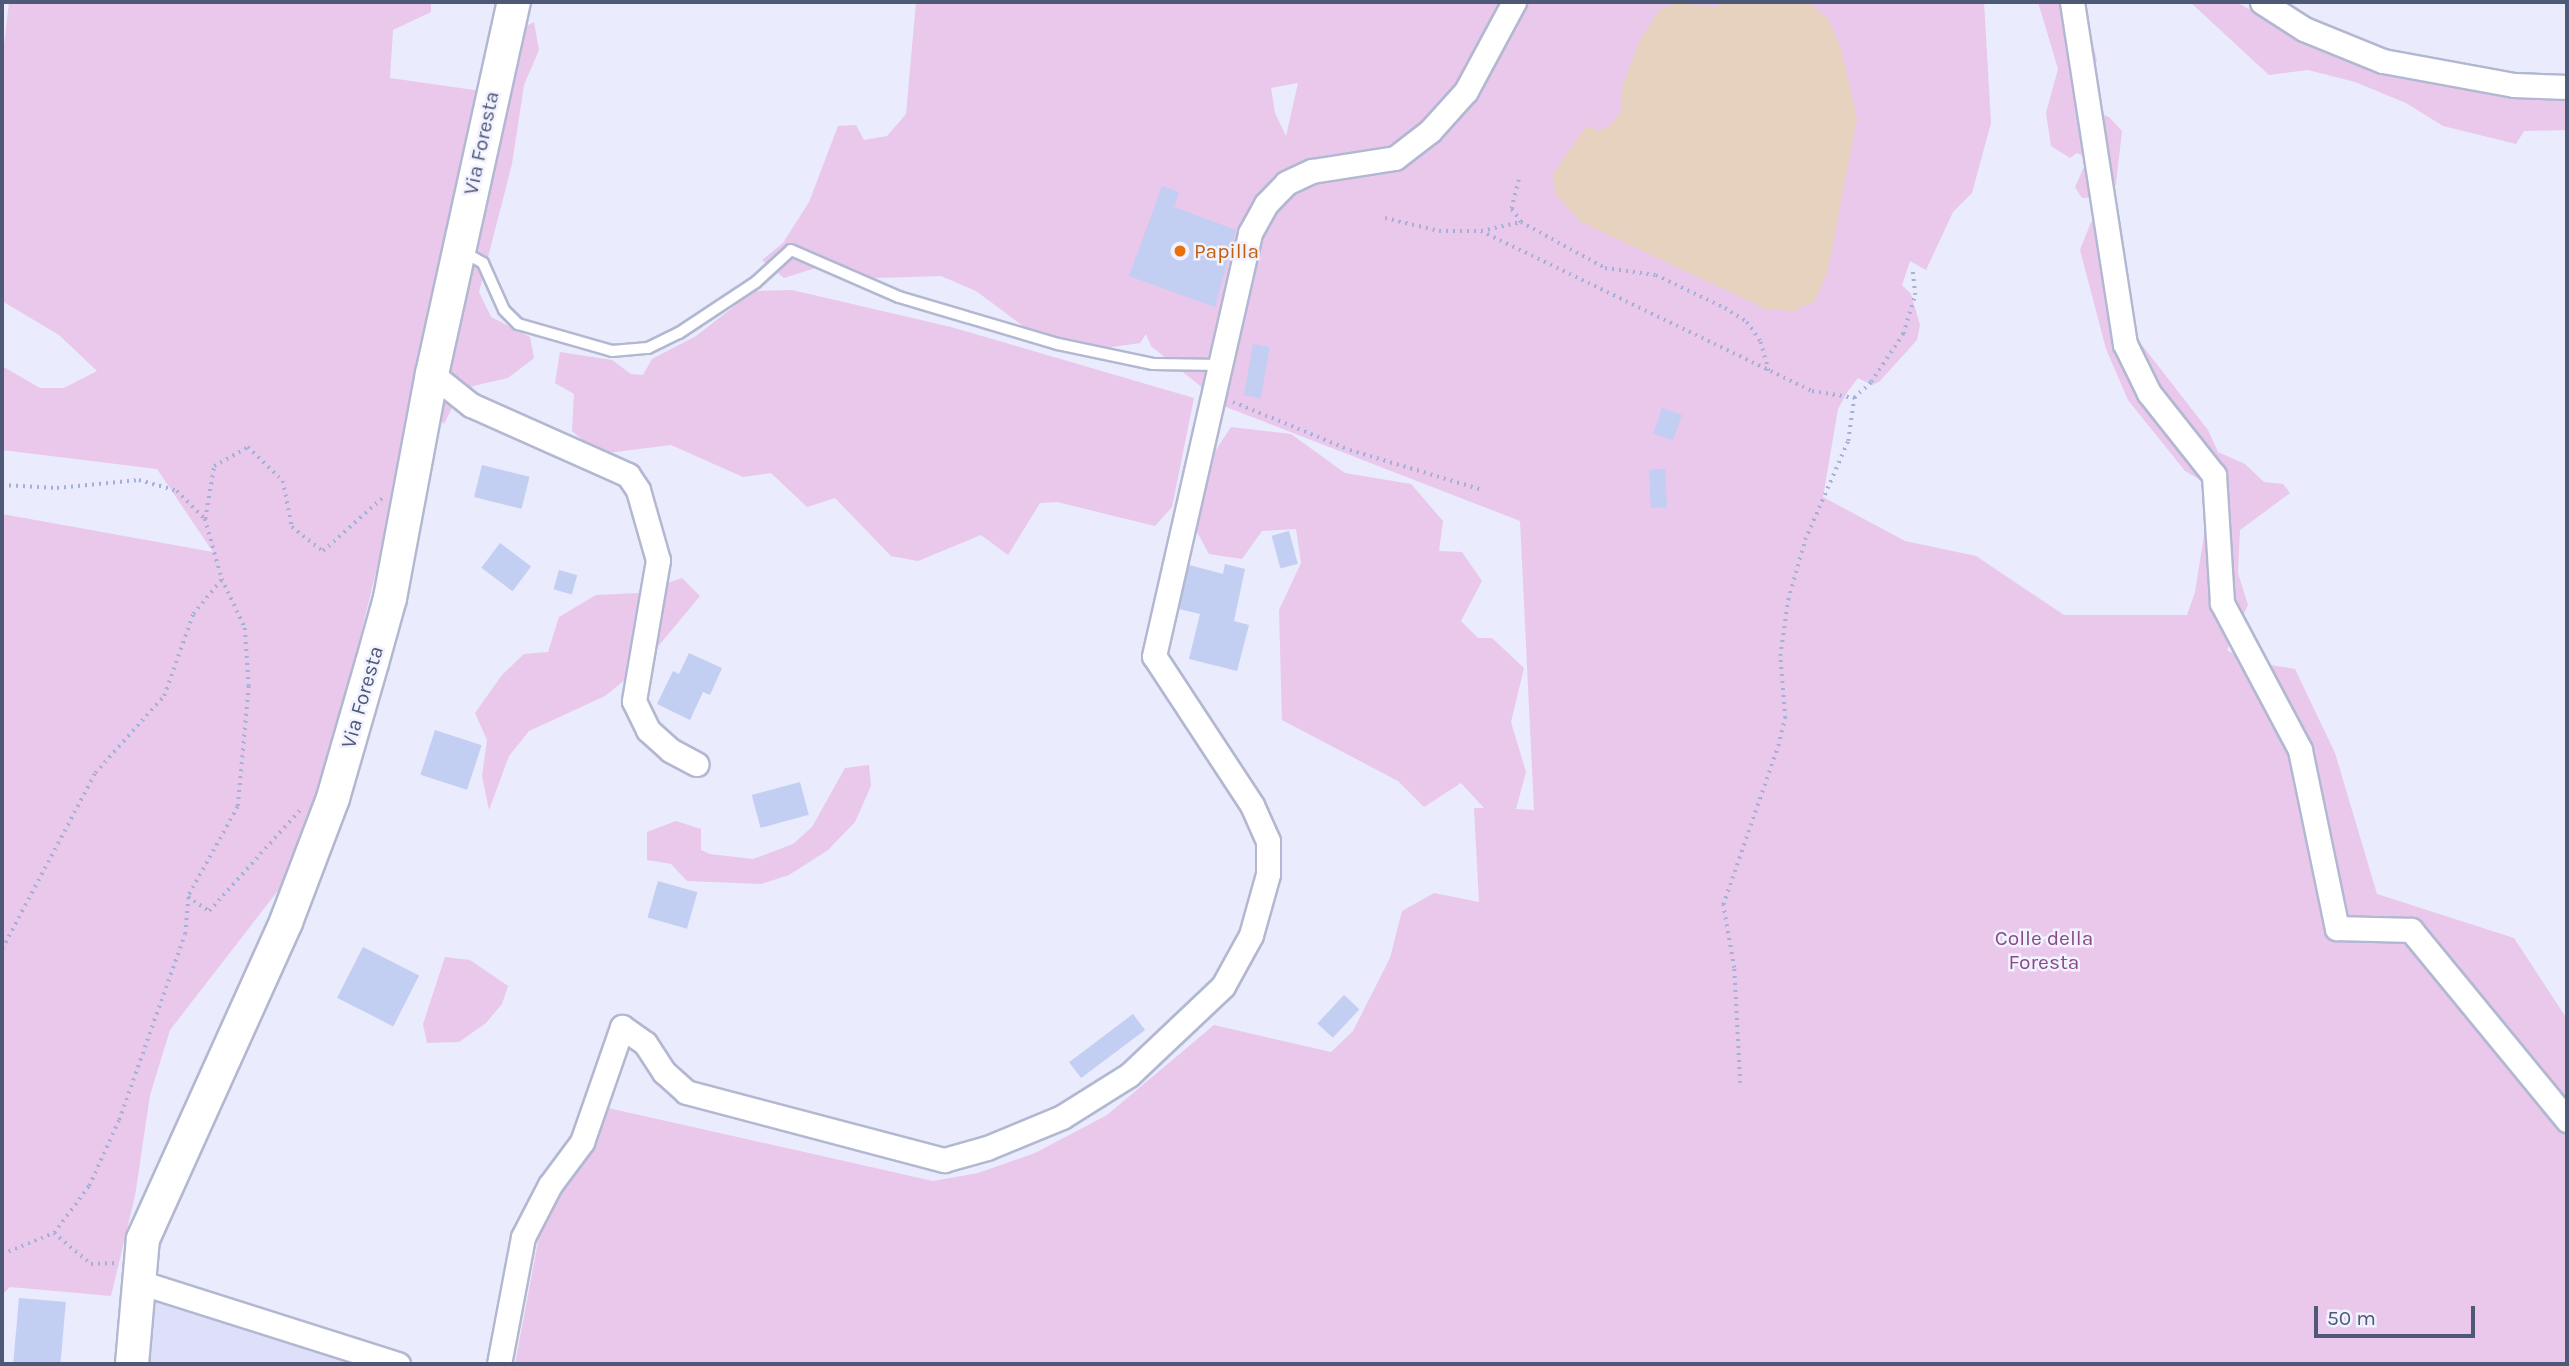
<!DOCTYPE html>
<style>
body{margin:0}
#map{position:relative;width:2569px;height:1366px;overflow:hidden;background:#eaebfc;font-family:Karla,sans-serif}
div>[style]{position:absolute}
[style*='--x']{left:calc(var(--x)*1px);top:calc(var(--y)*1px);width:calc(var(--w)*1px);rotate:calc(var(--a)*1deg)}
.residential>*{inset:0;background:#dee0f9}
.green>*{inset:0;background:#e9c8eb}
.water>*{inset:0;background:#e6d2be}
.building>*{inset:0;background:#c2cef2;transform-origin:0 0}
.path>*{height:3.5px;margin-top:-1.75px;transform-origin:0;background:repeating-linear-gradient(90deg,#a4b1d7 0 2px,transparent 0 7px)}
.roads{filter:drop-shadow(2px 0 #b2b8d1) drop-shadow(-2px 0 #b2b8d1) drop-shadow(0 2px #b2b8d1) drop-shadow(0 -2px #b2b8d1)}
.service>*{height:10px;margin:-5px;padding:0 5px;transform-origin:5px;border-radius:5px;background:#fff}
.minor>*{height:23px;margin:-11.5px;padding:0 11.5px;transform-origin:11.5px;border-radius:11.5px;background:#fff}
.secondary>*{height:32px;margin:-16px;padding:0 16px;transform-origin:16px;border-radius:16px;background:#fff}
.dots>*{width:19px;height:19px;translate:-50% -50%;box-sizing:border-box;border:4px solid #f1f1ff;border-radius:50%}
span{translate:-50% -50%;white-space:nowrap;text-align:center;line-height:1.15;-webkit-text-stroke:5px #f1f1ff;paint-order:stroke}
.street-label{font-size:21px;color:#4d5977}
.food-label{font-size:21px;color:#c56008}
.left{translate:0 -50%;text-align:left}
.park-label{font-size:21px;color:#894a85}
.frame{position:absolute;inset:0;border:4px solid #4d5977;pointer-events:none}
.scale{position:absolute;left:2314px;top:1306px;width:161px;height:32px;box-sizing:border-box;border:4px solid #4d5977;border-top:0;padding-left:9px;font-size:21px;line-height:24px;white-space:nowrap;color:#4d5977;-webkit-text-stroke:5px #f1f1ff;paint-order:stroke}
</style>
<div id="map">
<div class="residential">
<i style="clip-path:polygon(148px 1296px,382px 1364px,149px 1364px)"></i>
</div>
<div class="green">
<i style="clip-path:polygon(9px 2px,431px 2px,431px 12px,393px 30px,390px 78px,481px 91px,413px 419px,323px 790px,290px 875px,170px 1030px,150px 1095px,135px 1196px,111px 1296px,10px 1287px,2px 1295px,2px 514px,213px 552px,157px 469px,2px 450px,2px 366px,40px 388px,64px 388px,97px 371px,59px 335px,2px 301px,2px 62px)"></i>
<i style="clip-path:polygon(evenodd,916px 2px,1984px 2px,1991px 123px,1972px 193px,1953px 212px,1926px 270px,1910px 261px,1902px 285px,1911px 294px,1920px 325px,1917px 340px,1879px 382px,1872px 385px,1858px 378px,1848px 391px,1838px 409px,1823px 497px,1905px 541px,1976px 556px,2064px 615px,2187px 615px,2195px 592px,2207px 516px,2204px 482px,2185px 471px,2128px 400px,2106px 349px,2080px 250px,2091px 222px,2110px 221px,2119px 227px,2138px 340px,2208px 430px,2218px 452px,2245px 464px,2264px 482px,2283px 484px,2290px 493px,2240px 530px,2238px 573px,2248px 605px,2227px 650px,2246px 661px,2295px 669px,2335px 753px,2377px 894px,2514px 938px,2567px 1019px,2567px 1364px,515px 1364px,539px 1236px,608px 1108px,933px 1181px,978px 1173px,1035px 1153px,1107px 1115px,1214px 1025px,1331px 1052px,1353px 1031px,1390px 958px,1402px 911px,1434px 893px,1479px 902px,1474px 808px,1484px 808px,1461px 783px,1424px 807px,1398px 781px,1282px 720px,1279px 610px,1301px 563px,1296px 529px,1262px 531px,1242px 559px,1209px 554px,1191px 521px,1202px 471px,1231px 427px,1291px 434px,1345px 473px,1411px 484px,1443px 521px,1439px 551px,1462px 552px,1482px 581px,1461px 621px,1478px 638px,1492px 638px,1524px 668px,1511px 722px,1526px 772px,1516px 809px,1534px 810px,1520px 521px,1226px 407px,1151px 346px,1146px 334px,1140px 343px,1098px 349px,1039px 338px,976px 291px,941px 276px,874px 278px,831px 263px,784px 278px,762px 260px,783px 243px,809px 202px,838px 126px,856px 125px,864px 140px,887px 136px,906px 114px,916px 2px,1298px 83px,1286px 136px,1275px 113px,1271px 88px,1298px 83px)"></i>
<i style="clip-path:polygon(2038px 2px,2063px 2px,2070px 23px,2086px 14px,2097px 61px,2075px 82px,2093px 110px,2109px 117px,2122px 131px,2116px 184px,2108px 197px,2082px 198px,2075px 187px,2088px 158px,2077px 153px,2070px 158px,2051px 146px,2046px 113px,2058px 69px)"></i>
<i style="clip-path:polygon(2190px 2px,2236px 2px,2311px 43px,2410px 71px,2440px 58px,2460px 86px,2478px 93px,2554px 93px,2567px 78px,2567px 130px,2524px 131px,2516px 144px,2443px 126px,2406px 103px,2355px 82px,2308px 70px,2269px 75px)"></i>
<i style="clip-path:polygon(534px 22px,539px 50px,524px 85px,512px 164px,479px 292px,491px 317px,530px 337px,534px 358px,508px 378px,473px 386px,456px 400px,444px 424px,433px 411px,450px 373px,506px 37px)"></i>
<i style="clip-path:polygon(792px 290px,951px 327px,1194px 398px,1172px 507px,1155px 526px,1057px 502px,1040px 503px,1008px 555px,981px 535px,918px 561px,891px 556px,835px 498px,807px 507px,771px 473px,743px 477px,671px 445px,599px 454px,572px 431px,574px 394px,555px 383px,560px 352px,612px 360px,631px 374px,643px 375px,652px 359px,696px 336px,754px 291px)"></i>
<i style="clip-path:polygon(682px 578px,700px 596px,641px 667px,605px 696px,529px 731px,509px 756px,489px 810px,482px 776px,487px 740px,475px 713px,502px 675px,524px 654px,548px 652px,559px 617px,596px 595px,638px 593px)"></i>
<i style="clip-path:polygon(869px 765px,871px 786px,855px 822px,828px 850px,789px 875px,761px 884px,687px 881px,671px 864px,647px 860px,647px 832px,676px 821px,701px 829px,701px 850px,710px 854px,753px 859px,793px 844px,812px 827px,845px 768px)"></i>
<i style="clip-path:polygon(445px 957px,470px 960px,508px 986px,502px 1004px,486px 1023px,459px 1042px,427px 1043px,423px 1024px)"></i>
</div>
<div class="water">
<i style="clip-path:polygon(1721px 2px,1808px 2px,1828px 19px,1841px 49px,1857px 118px,1828px 270px,1815px 301px,1793px 311px,1766px 309px,1581px 222px,1555px 194px,1553px 174px,1586px 126px,1599px 131px,1612px 124px,1621px 111px,1622px 87px,1640px 39px,1661px 8px,1676px 3px,1714px 7px)"></i>
</div>
<div class="building">
<i style="clip-path:polygon(1162px 186px,1179px 192px,1174px 207px,1236px 230px,1215px 307px,1129px 276px)"></i>
<i style="left:1253px;top:344px;width:17px;height:52px;rotate:10deg"></i>
<i style="left:1662px;top:408px;width:21px;height:27px;rotate:19deg"></i>
<i style="left:482px;top:465px;width:49px;height:33px;rotate:14deg"></i>
<i style="left:1665px;top:469px;width:38px;height:16px;rotate:87deg"></i>
<i style="left:1289px;top:531px;width:34px;height:18px;rotate:75deg"></i>
<i style="left:500px;top:543px;width:39px;height:31px;rotate:37deg"></i>
<i style="clip-path:polygon(1225px 564px,1245px 569px,1234px 621px,1249px 625px,1237px 671px,1189px 659px,1200px 614px,1179px 609px,1189px 565px,1223px 574px)"></i>
<i style="left:559px;top:570px;width:19px;height:20px;rotate:16deg"></i>
<i style="clip-path:polygon(689px 653px,722px 668px,710px 695px,703px 692px,690px 720px,657px 704px,673px 671px,679px 674px)"></i>
<i style="left:435px;top:730px;width:49px;height:47px;rotate:18deg"></i>
<i style="left:800px;top:782px;width:34px;height:50px;rotate:75deg"></i>
<i style="left:658px;top:881px;width:41px;height:38px;rotate:16deg"></i>
<i style="left:363px;top:947px;width:63px;height:57px;rotate:27deg"></i>
<i style="left:1344px;top:995px;width:21px;height:39px;rotate:43deg"></i>
<i style="left:1133px;top:1014px;width:20px;height:80px;rotate:53deg"></i>
<i style="left:19px;top:1298px;width:47px;height:66px;rotate:5deg"></i>
</div>
<div class="path">
<i style="--x:1519;--y:180;--w:30;--a:104"></i>
<i style="--x:1512;--y:209;--w:16;--a:55"></i>
<i style="--x:1521;--y:222;--w:96;--a:28.7"></i>
<i style="--x:1605;--y:268;--w:51;--a:7.8"></i>
<i style="--x:1656;--y:275;--w:76;--a:25.6"></i>
<i style="--x:1725;--y:308;--w:26;--a:32"></i>
<i style="--x:1747;--y:322;--w:24;--a:55"></i>
<i style="--x:1761;--y:342;--w:30;--a:75"></i>
<i style="--x:1385;--y:218;--w:56;--a:13.5"></i>
<i style="--x:1439;--y:231;--w:42;--a:0"></i>
<i style="--x:1481;--y:231;--w:41;--a:-12.7"></i>
<i style="--x:1481;--y:231;--w:368;--a:25.8"></i>
<i style="--x:1812;--y:391;--w:43;--a:9.5"></i>
<i style="--x:1854;--y:398;--w:23;--a:-43"></i>
<i style="--x:1871;--y:382;--w:58;--a:-56.3"></i>
<i style="--x:1903;--y:334;--w:41;--a:-72.9"></i>
<i style="--x:1915;--y:295;--w:27;--a:-96"></i>
<i style="--x:1233;--y:402;--w:126;--a:22.3"></i>
<i style="--x:1350;--y:450;--w:135;--a:16.8"></i>
<i style="--x:2;--y:485;--w:55;--a:3.1"></i>
<i style="--x:57;--y:488;--w:82;--a:-5.6"></i>
<i style="--x:139;--y:480;--w:40;--a:16"></i>
<i style="--x:177;--y:491;--w:40;--a:45"></i>
<i style="--x:205;--y:519;--w:62;--a:74.2"></i>
<i style="--x:222;--y:579;--w:54;--a:64.9"></i>
<i style="--x:245;--y:628;--w:58;--a:86.1"></i>
<i style="--x:249;--y:686;--w:121;--a:95.2"></i>
<i style="--x:238;--y:807;--w:103;--a:119.1"></i>
<i style="--x:188;--y:897;--w:25;--a:34"></i>
<i style="--x:209;--y:911;--w:137;--a:-48"></i>
<i style="--x:205;--y:519;--w:54;--a:-80.4"></i>
<i style="--x:214;--y:466;--w:39;--a:-29"></i>
<i style="--x:248;--y:447;--w:49;--a:44.2"></i>
<i style="--x:283;--y:481;--w:47;--a:78.9"></i>
<i style="--x:292;--y:527;--w:39;--a:38"></i>
<i style="--x:323;--y:551;--w:79;--a:-41.9"></i>
<i style="--x:2;--y:949;--w:199;--a:-62.1"></i>
<i style="--x:95;--y:773;--w:103;--a:-48.1"></i>
<i style="--x:164;--y:696;--w:87;--a:-70.5"></i>
<i style="--x:193;--y:614;--w:45;--a:-50.4"></i>
<i style="--x:1740;--y:1083;--w:115;--a:-93"></i>
<i style="--x:1734;--y:968;--w:64;--a:-99.9"></i>
<i style="--x:1723;--y:905;--w:168;--a:-70.9"></i>
<i style="--x:1778;--y:746;--w:29;--a:-76"></i>
<i style="--x:1785;--y:718;--w:62;--a:-94.6"></i>
<i style="--x:1780;--y:656;--w:57;--a:-81.9"></i>
<i style="--x:1788;--y:600;--w:62;--a:-74.2"></i>
<i style="--x:1805;--y:540;--w:108;--a:-66.5"></i>
<i style="--x:1848;--y:441;--w:43;--a:-82.1"></i>
<i style="--x:54;--y:1233;--w:59;--a:-53.3"></i>
<i style="--x:89;--y:1186;--w:72;--a:-65.6"></i>
<i style="--x:119;--y:1120;--w:197;--a:-70.5"></i>
<i style="--x:185;--y:934;--w:37;--a:-85"></i>
<i style="--x:2;--y:1254;--w:56;--a:-22"></i>
<i style="--x:54;--y:1233;--w:48;--a:40"></i>
<i style="--x:91;--y:1264;--w:26;--a:-2"></i>
</div>
<div class="roads">
<div class="service">
<i style="--x:464;--y:252;--w:22;--a:30"></i>
<i style="--x:483;--y:263;--w:51;--a:65.9"></i>
<i style="--x:504;--y:310;--w:20;--a:45"></i>
<i style="--x:518;--y:324;--w:98;--a:16"></i>
<i style="--x:612;--y:351;--w:36;--a:-5"></i>
<i style="--x:648;--y:348;--w:34;--a:-26"></i>
<i style="--x:679;--y:333;--w:92;--a:-33.5"></i>
<i style="--x:756;--y:282;--w:47;--a:-42.4"></i>
<i style="--x:791;--y:250;--w:118;--a:23.5"></i>
<i style="--x:899;--y:297;--w:166;--a:16.5"></i>
<i style="--x:1058;--y:344;--w:97;--a:11.9"></i>
<i style="--x:1153;--y:364;--w:68;--a:0.8"></i>
</div>
<div class="minor">
<i style="--x:2072;--y:2;--w:346;--a:81.2"></i>
<i style="--x:2125;--y:344;--w:55;--a:63.9"></i>
<i style="--x:2149;--y:393;--w:105;--a:51.6"></i>
<i style="--x:2214;--y:475;--w:128;--a:86.4"></i>
<i style="--x:2222;--y:603;--w:166;--a:62"></i>
<i style="--x:2300;--y:750;--w:182;--a:78.3"></i>
<i style="--x:2337;--y:928;--w:74;--a:1.5"></i>
<i style="--x:2411;--y:930;--w:246;--a:50.6"></i>
<i style="--x:2262;--y:2;--w:50;--a:32.7"></i>
<i style="--x:2304;--y:29;--w:85;--a:22.1"></i>
<i style="--x:2383;--y:61;--w:133;--a:10.4"></i>
<i style="--x:2514;--y:85;--w:53;--a:2.2"></i>
<i style="--x:432;--y:374;--w:50;--a:38.5"></i>
<i style="--x:471;--y:405;--w:172;--a:24"></i>
<i style="--x:628;--y:475;--w:18;--a:56"></i>
<i style="--x:638;--y:490;--w:73;--a:74.1"></i>
<i style="--x:658;--y:560;--w:143;--a:99.7"></i>
<i style="--x:634;--y:701;--w:32;--a:64"></i>
<i style="--x:648;--y:730;--w:30;--a:42"></i>
<i style="--x:670;--y:750;--w:30;--a:28"></i>
<i style="--x:136;--y:1281;--w:275;--a:17.6"></i>
<i style="--x:499;--y:1364;--w:129;--a:-79.3"></i>
<i style="--x:523;--y:1237;--w:59;--a:-62.6"></i>
<i style="--x:550;--y:1185;--w:54;--a:-53.3"></i>
<i style="--x:582;--y:1142;--w:122;--a:-70.8"></i>
<i style="--x:622;--y:1027;--w:28;--a:35"></i>
<i style="--x:645;--y:1043;--w:35;--a:57"></i>
<i style="--x:664;--y:1072;--w:30;--a:42"></i>
<i style="--x:686;--y:1092;--w:267;--a:14.8"></i>
<i style="--x:944;--y:1160;--w:45;--a:-15.6"></i>
<i style="--x:987;--y:1148;--w:81;--a:-22.5"></i>
<i style="--x:1062;--y:1117;--w:79;--a:-32.1"></i>
<i style="--x:1129;--y:1075;--w:129;--a:-43.4"></i>
<i style="--x:1223;--y:986;--w:58;--a:-61.2"></i>
<i style="--x:1251;--y:935;--w:63;--a:-74.4"></i>
<i style="--x:1268;--y:874;--w:33;--a:-90"></i>
<i style="--x:1268;--y:841;--w:39;--a:-114"></i>
<i style="--x:1252;--y:805;--w:178;--a:-123.3"></i>
<i style="--x:1154;--y:656;--w:434;--a:-77.2"></i>
<i style="--x:1250;--y:233;--w:33;--a:-61"></i>
<i style="--x:1266;--y:204;--w:29;--a:-46"></i>
<i style="--x:1286;--y:183;--w:29;--a:-25"></i>
<i style="--x:1312;--y:171;--w:84;--a:-8.9"></i>
<i style="--x:1395;--y:158;--w:44;--a:-37.6"></i>
<i style="--x:1430;--y:131;--w:54;--a:-48"></i>
<i style="--x:1466;--y:91;--w:101;--a:-61.7"></i>
</div>
<div class="secondary">
<i style="--x:132;--y:1364;--w:125;--a:-85"></i>
<i style="--x:143;--y:1239;--w:348;--a:-65.7"></i>
<i style="--x:286;--y:922;--w:133;--a:-69.2"></i>
<i style="--x:333;--y:798;--w:141;--a:-73.9"></i>
<i style="--x:372;--y:663;--w:67;--a:-74.5"></i>
<i style="--x:390;--y:598;--w:228;--a:-79.4"></i>
<i style="--x:432;--y:374;--w:381;--a:-77.6"></i>
</div>
</div>
<div class="dots">
<i style="left:1180px;top:251px;background:#e8710a"></i>
</div>
<div class="street-label">
<span style="left:481px;top:143px;rotate:-78deg">Via Foresta</span>
<span style="left:362px;top:697px;rotate:-74deg">Via Foresta</span>
</div>
<div class="food-label">
<span class="left" style="left:1194px;top:251px">Papilla</span>
</div>
<div class="park-label">
<span style="left:2044px;top:950px">Colle della<br>Foresta</span>
</div>
<div class="frame"></div>
<div class="scale">50 m</div>
</div>
